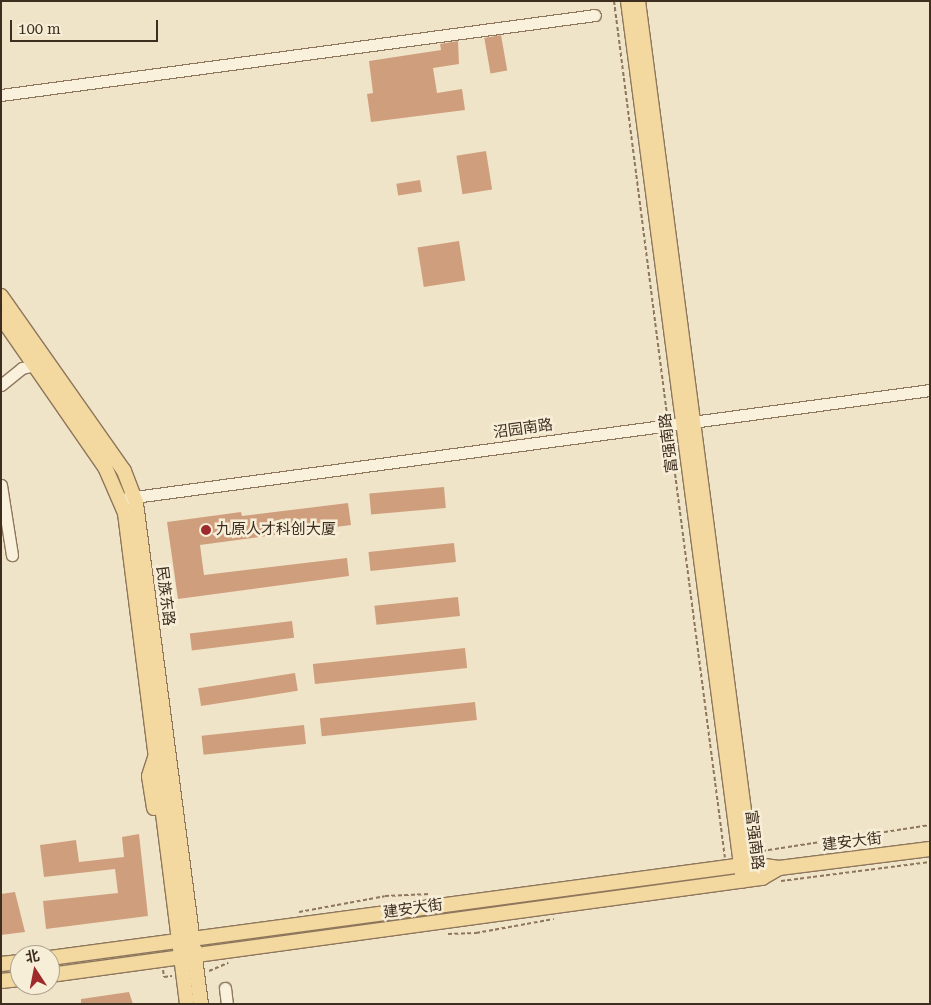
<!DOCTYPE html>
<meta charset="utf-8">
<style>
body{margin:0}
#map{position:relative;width:931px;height:1005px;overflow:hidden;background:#f0e4c8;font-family:"Roboto Serif","Noto Sans SC",serif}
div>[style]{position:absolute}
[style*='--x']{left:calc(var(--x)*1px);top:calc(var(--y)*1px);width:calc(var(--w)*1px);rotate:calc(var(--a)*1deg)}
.building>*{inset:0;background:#cf9f7d;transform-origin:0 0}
.path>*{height:2px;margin-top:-1px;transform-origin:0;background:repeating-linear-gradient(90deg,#8d765c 0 4px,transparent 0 6.5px)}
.roads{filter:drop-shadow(1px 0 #8d765c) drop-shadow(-1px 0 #8d765c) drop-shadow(0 1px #8d765c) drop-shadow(0 -1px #8d765c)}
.minor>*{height:11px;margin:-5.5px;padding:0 5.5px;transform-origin:5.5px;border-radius:5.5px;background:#faf1dc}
.major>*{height:14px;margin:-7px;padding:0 7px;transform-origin:7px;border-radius:7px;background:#f3d9a0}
.dots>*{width:14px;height:14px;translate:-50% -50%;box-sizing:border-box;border:2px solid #f7eed8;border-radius:50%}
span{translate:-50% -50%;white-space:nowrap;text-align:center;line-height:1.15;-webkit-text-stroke:5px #f7eed8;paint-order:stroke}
.street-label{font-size:15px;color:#3d2e20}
.poi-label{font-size:15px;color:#3d2e20}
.left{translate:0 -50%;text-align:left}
.frame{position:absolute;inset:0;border:2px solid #3d2e20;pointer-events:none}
.north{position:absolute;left:10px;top:945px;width:50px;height:50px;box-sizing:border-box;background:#f7eed8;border:1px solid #ada18e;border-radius:50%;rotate:349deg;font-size:14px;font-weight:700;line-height:20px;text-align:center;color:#3d2e20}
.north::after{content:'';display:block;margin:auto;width:18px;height:22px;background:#9e2a2b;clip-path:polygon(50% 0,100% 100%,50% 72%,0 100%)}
.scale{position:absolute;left:10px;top:20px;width:148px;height:22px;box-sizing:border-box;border:2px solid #3d2e20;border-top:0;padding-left:6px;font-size:15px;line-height:18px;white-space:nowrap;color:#3d2e20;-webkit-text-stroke:4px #f7eed8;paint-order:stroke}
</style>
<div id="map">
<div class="building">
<i style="left:501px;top:35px;width:36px;height:17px;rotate:80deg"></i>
<i style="clip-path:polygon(458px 41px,459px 64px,433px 68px,437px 93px,462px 89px,465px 110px,371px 122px,367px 94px,373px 93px,369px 61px,441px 50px,440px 44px)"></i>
<i style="left:486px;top:151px;width:39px;height:30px;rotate:81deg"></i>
<i style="left:420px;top:180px;width:12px;height:24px;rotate:81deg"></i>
<i style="left:459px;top:241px;width:40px;height:42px;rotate:81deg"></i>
<i style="left:444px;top:487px;width:21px;height:75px;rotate:85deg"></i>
<i style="clip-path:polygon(348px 503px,351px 525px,200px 545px,204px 575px,347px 558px,349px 576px,178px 599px,167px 522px,241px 512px,242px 516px)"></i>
<i style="left:454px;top:543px;width:19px;height:86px;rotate:84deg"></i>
<i style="left:458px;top:597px;width:19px;height:84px;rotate:84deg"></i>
<i style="left:292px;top:621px;width:17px;height:103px;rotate:83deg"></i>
<i style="left:465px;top:648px;width:20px;height:153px;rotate:84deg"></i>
<i style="left:295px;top:673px;width:18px;height:98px;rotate:81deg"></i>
<i style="left:475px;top:702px;width:18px;height:156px;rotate:84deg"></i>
<i style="left:304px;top:725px;width:19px;height:103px;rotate:84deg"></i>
<i style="clip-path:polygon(139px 834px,148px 916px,46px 929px,43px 901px,118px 893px,115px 869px,44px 877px,40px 845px,76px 840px,79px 862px,124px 857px,122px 837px)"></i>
<i style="clip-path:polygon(15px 892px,25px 932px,1px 935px,1px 894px)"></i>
<i style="clip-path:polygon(129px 992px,133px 1004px,81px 1004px,81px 999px)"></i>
</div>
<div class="path">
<i style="--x:614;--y:1;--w:417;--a:82.7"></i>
<i style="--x:670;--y:435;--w:426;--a:82.6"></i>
<i style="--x:762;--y:851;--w:170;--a:-8.8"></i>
<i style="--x:781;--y:881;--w:150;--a:-7.3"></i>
<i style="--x:299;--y:912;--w:87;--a:-10.5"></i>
<i style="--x:385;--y:896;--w:45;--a:-2.5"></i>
<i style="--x:448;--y:934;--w:28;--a:-2"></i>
<i style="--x:476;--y:933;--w:79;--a:-10.2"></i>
<i style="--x:163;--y:970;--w:7;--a:82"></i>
<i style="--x:164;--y:977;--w:8;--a:-7"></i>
<i style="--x:209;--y:971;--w:21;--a:-23"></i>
<i style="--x:28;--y:987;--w:16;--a:-4"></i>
</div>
<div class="roads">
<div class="minor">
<i style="--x:1;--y:95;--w:599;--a:-7.67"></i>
<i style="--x:1;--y:385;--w:27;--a:-39"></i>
<i style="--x:22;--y:368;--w:13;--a:-13"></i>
<i style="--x:1;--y:485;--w:71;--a:81.1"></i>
<i style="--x:127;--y:498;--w:810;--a:-7.66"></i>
<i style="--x:225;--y:988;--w:16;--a:83"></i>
</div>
<div class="major">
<i style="--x:628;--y:1;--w:887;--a:82.55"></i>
<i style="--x:638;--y:1;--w:885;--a:82.54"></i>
<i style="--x:1;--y:296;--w:214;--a:54.9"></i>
<i style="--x:124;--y:471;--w:34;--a:69"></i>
<i style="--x:136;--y:503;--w:505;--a:82.61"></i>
<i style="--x:1;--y:317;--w:183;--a:55.3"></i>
<i style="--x:105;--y:467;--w:50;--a:66.5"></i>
<i style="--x:125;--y:513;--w:495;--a:82.8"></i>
<i style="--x:154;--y:808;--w:32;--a:-99"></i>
<i style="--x:149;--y:776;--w:19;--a:-72"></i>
<i style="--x:50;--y:958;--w:707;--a:-7.64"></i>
<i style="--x:751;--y:864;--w:28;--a:8"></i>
<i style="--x:779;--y:868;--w:152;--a:-7.2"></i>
<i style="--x:1;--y:964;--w:19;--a:-6"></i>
<i style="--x:50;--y:975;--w:719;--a:-7.76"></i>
<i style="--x:762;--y:878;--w:20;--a:-30"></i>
<i style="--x:1;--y:981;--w:19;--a:-6"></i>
</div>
</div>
<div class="dots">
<i style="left:206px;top:530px;background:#9e2a2b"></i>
</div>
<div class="street-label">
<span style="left:523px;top:429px;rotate:-8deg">沼园南路</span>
<span style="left:669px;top:443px;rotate:-97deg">富强南路</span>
<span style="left:165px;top:596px;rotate:83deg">民族东路</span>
<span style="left:754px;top:840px;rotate:83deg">富强南路</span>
<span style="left:852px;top:842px;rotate:-7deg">建安大街</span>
<span style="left:413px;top:909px;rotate:-8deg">建安大街</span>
</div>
<div class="poi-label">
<span class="left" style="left:216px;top:530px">九原人才科创大厦</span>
</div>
<div class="frame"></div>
<div class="north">北</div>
<div class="scale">100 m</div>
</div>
